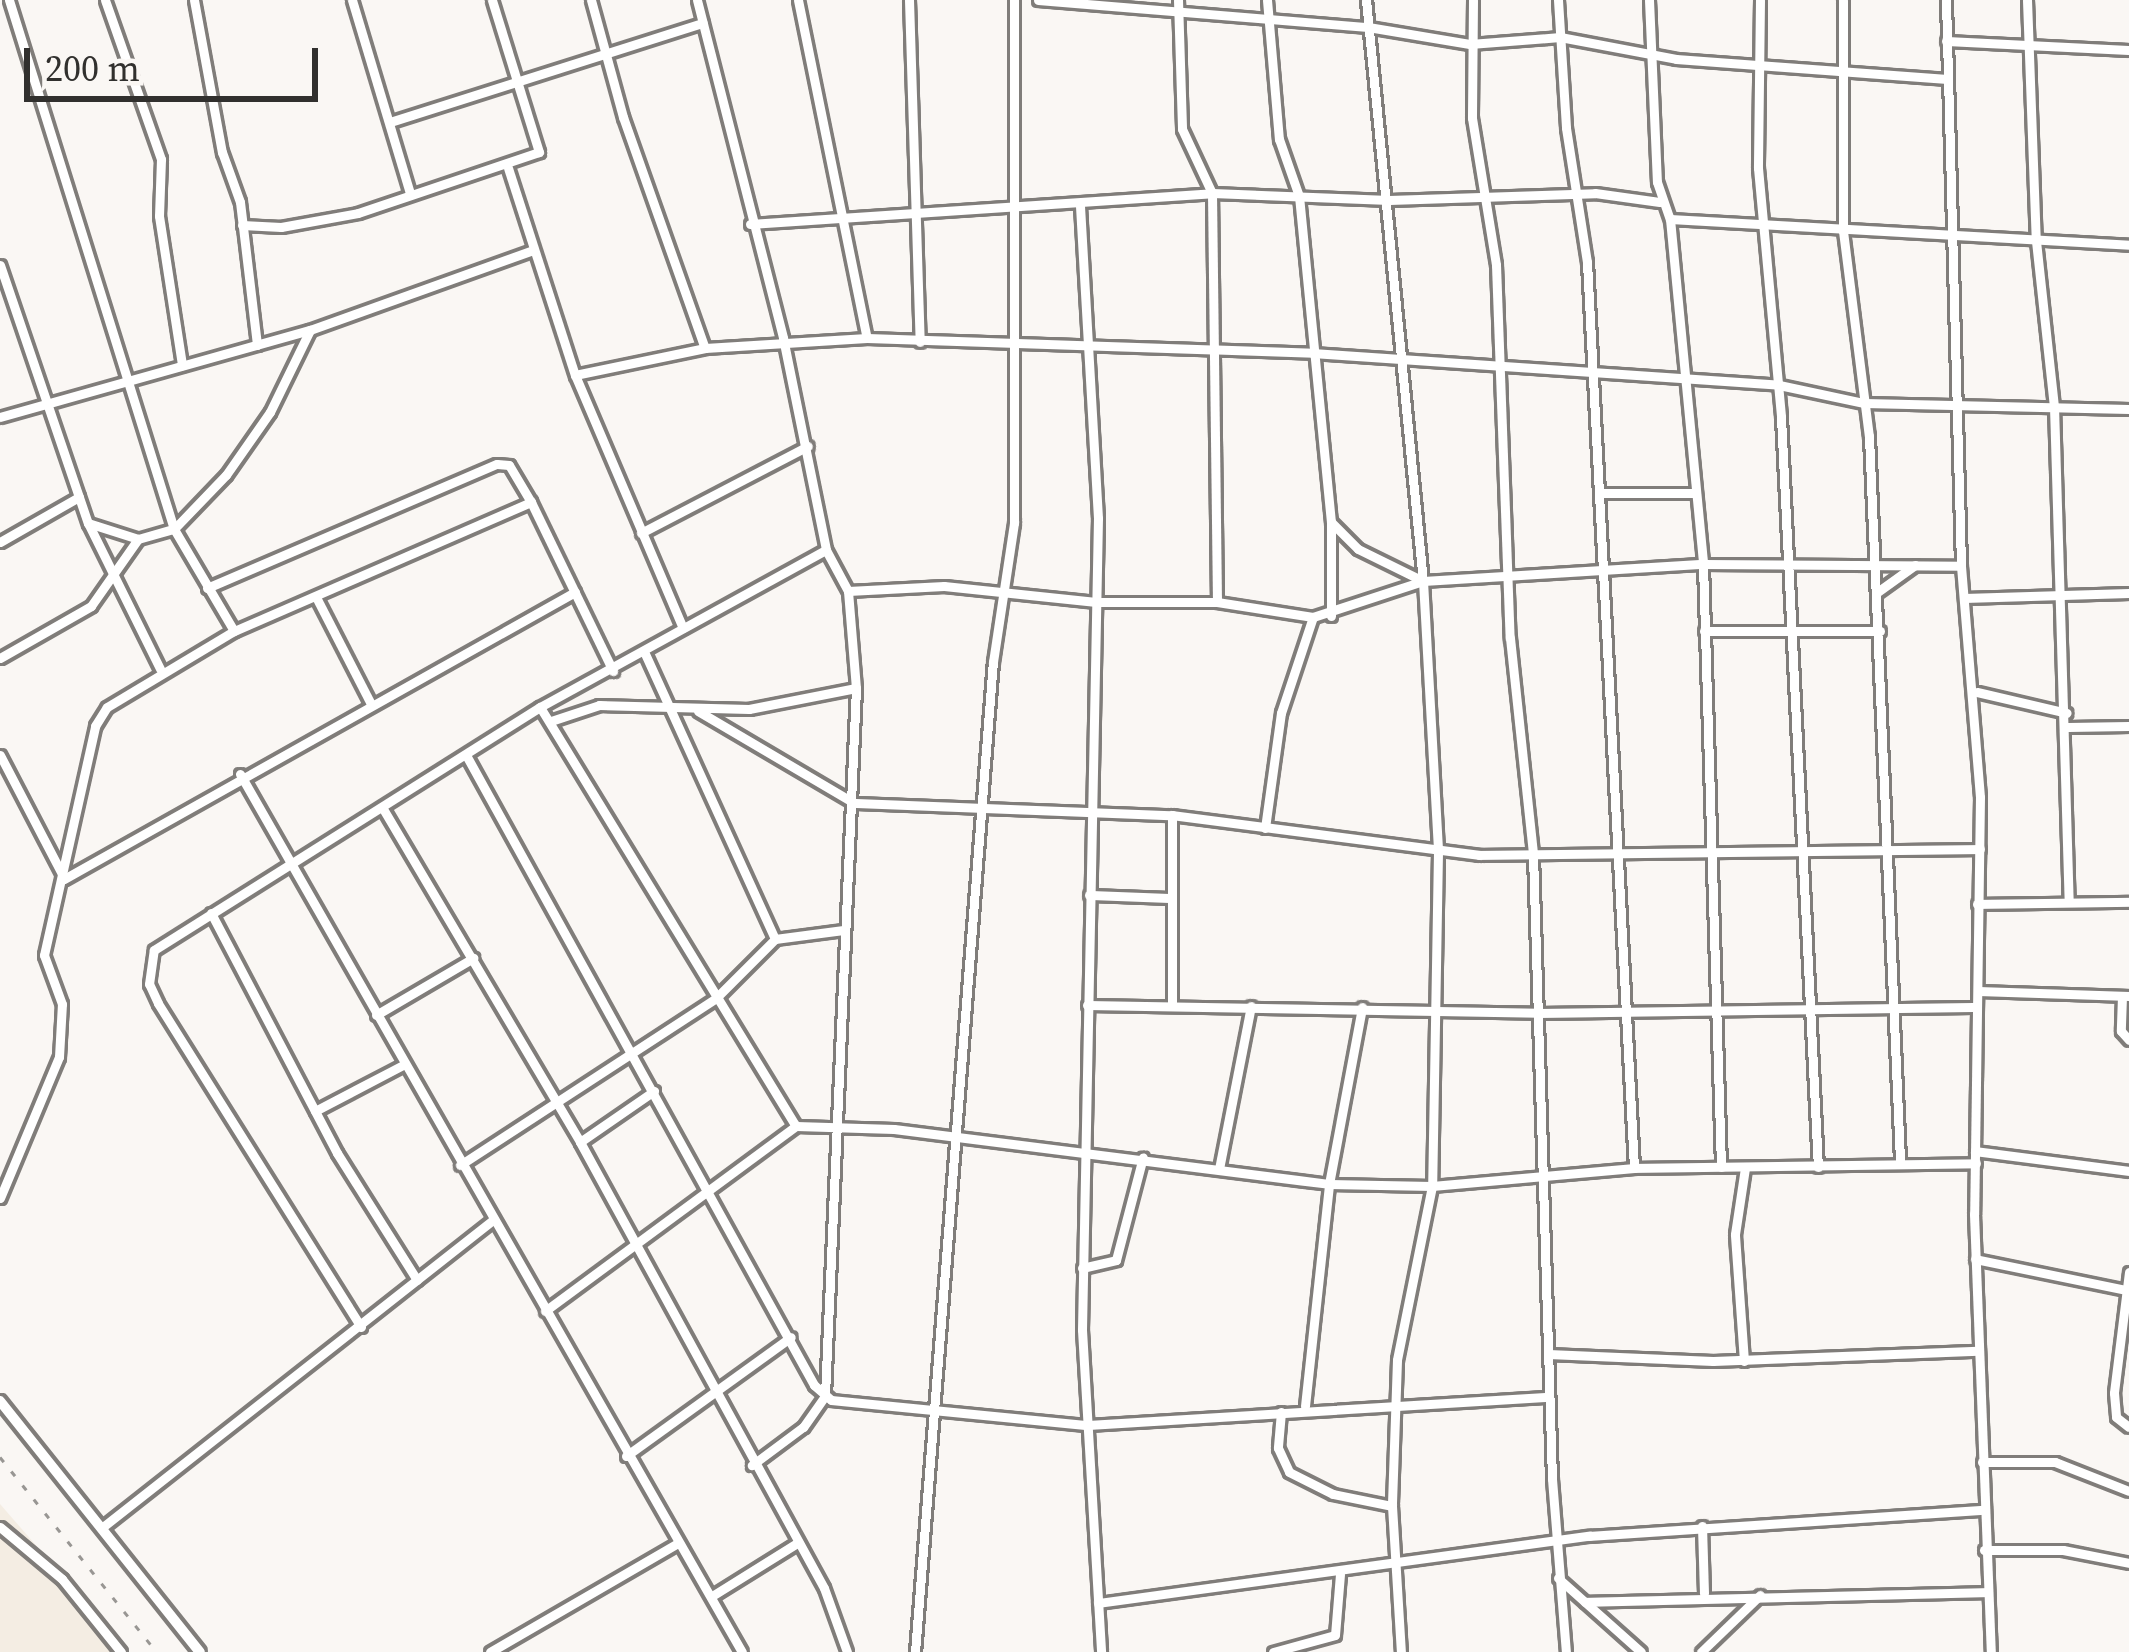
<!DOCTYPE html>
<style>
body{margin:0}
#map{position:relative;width:2129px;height:1652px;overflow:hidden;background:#faf7f4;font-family:"Source Serif 4",serif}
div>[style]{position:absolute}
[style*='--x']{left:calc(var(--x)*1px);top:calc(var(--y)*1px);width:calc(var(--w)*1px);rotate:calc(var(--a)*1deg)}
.built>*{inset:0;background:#f4ede3}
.roads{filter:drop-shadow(3px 0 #807d7a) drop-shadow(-3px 0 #807d7a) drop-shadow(0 3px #807d7a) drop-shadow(0 -3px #807d7a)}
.minor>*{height:9px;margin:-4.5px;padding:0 4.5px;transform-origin:4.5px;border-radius:4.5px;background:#fff}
.tertiary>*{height:10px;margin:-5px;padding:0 5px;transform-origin:5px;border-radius:5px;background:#fff}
.rail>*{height:3px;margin-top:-1.5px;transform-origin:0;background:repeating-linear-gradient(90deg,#989693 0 6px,transparent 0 18px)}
span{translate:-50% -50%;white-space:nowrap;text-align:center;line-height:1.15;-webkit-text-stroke:12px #faf7f4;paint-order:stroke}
.scale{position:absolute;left:24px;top:48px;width:294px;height:54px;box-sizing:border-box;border:6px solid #31302e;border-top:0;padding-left:15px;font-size:36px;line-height:42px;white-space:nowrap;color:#31302e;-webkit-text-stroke:9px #faf7f4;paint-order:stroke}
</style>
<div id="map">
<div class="built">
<i style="clip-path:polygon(0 1504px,129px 1652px,0 1652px)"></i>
</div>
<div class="roads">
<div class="minor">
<i style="--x:9;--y:0;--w:554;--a:72.68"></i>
<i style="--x:174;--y:529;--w:118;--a:59.5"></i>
<i style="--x:105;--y:0;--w:169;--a:70.6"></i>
<i style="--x:161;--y:159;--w:57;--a:92"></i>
<i style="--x:159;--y:216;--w:151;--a:81.2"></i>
<i style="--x:194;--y:0;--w:155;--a:79.6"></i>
<i style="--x:222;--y:152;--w:53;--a:70.2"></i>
<i style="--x:240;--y:202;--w:144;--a:83.2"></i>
<i style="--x:352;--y:0;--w:202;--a:73.3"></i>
<i style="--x:591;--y:0;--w:121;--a:74.7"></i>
<i style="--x:623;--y:117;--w:245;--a:70.5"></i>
<i style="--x:697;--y:0;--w:349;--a:75.7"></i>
<i style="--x:783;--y:338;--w:216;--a:78.5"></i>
<i style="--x:826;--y:550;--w:47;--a:61.8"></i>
<i style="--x:848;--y:591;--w:97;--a:85.3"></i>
<i style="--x:856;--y:688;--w:709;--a:92.51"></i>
<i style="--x:825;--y:1396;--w:38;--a:125"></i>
<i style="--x:803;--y:1427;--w:64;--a:143.3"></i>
<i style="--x:798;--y:0;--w:345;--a:78.5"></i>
<i style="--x:909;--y:0;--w:342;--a:88.2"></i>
<i style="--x:1038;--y:0;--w:331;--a:4.7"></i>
<i style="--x:1368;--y:27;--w:103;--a:9.5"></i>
<i style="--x:1470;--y:44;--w:90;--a:-4.4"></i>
<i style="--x:1560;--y:37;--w:118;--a:10.7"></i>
<i style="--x:1676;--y:59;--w:272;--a:4.2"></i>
<i style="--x:1178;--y:0;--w:129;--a:88.2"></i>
<i style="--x:1182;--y:129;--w:71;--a:64.9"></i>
<i style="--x:1212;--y:193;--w:409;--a:89.3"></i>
<i style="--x:1267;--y:0;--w:140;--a:85.1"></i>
<i style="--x:1279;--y:139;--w:60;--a:70.7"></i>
<i style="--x:1299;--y:196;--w:328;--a:84.4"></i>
<i style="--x:1331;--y:522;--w:94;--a:90"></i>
<i style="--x:1366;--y:0;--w:584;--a:84.4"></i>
<i style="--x:1423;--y:581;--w:271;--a:86.8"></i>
<i style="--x:1438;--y:852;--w:334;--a:91"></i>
<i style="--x:1432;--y:1186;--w:177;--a:101.4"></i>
<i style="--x:1397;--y:1360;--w:146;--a:92"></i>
<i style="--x:1392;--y:1506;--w:146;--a:86.5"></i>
<i style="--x:1473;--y:0;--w:118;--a:90.5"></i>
<i style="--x:1472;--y:118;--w:149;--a:80.7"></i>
<i style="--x:1496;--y:265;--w:373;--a:87.9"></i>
<i style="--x:1510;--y:638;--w:217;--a:83.9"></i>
<i style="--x:1533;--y:854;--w:625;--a:88.26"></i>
<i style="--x:1552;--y:1479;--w:174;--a:85.4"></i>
<i style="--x:1558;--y:0;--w:128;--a:86.4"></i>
<i style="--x:1566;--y:128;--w:136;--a:81.1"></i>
<i style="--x:1587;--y:262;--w:907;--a:87.03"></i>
<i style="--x:1649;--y:0;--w:182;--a:87.5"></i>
<i style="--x:1657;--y:182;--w:39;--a:71"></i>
<i style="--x:1670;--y:219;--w:347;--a:84.5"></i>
<i style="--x:1703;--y:564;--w:603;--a:88.29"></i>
<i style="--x:1760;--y:0;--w:168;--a:90.7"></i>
<i style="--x:1758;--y:168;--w:250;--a:84.7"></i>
<i style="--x:1781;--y:417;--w:751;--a:87.18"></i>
<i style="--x:1843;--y:0;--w:231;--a:90"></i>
<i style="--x:1843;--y:231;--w:207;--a:82.8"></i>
<i style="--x:1869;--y:436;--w:727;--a:87.55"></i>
<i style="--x:1946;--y:0;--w:566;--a:88.48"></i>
<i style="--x:1961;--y:566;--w:232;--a:85.3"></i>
<i style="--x:1980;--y:797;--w:417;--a:90.8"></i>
<i style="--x:1974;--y:1214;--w:438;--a:87.8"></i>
<i style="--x:2027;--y:0;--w:241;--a:87.9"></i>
<i style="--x:2036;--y:241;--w:166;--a:83.8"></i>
<i style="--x:2054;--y:406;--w:495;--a:88.3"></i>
<i style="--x:1946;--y:41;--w:183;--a:2.8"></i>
<i style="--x:390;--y:122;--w:328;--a:-17.6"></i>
<i style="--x:508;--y:168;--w:218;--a:72.1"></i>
<i style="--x:575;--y:375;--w:275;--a:66.9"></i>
<i style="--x:1080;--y:206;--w:313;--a:86.7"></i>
<i style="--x:1098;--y:518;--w:812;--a:91.13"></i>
<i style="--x:1082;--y:1330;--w:323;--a:86.6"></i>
<i style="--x:1670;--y:219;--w:460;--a:3.2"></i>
<i style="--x:750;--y:224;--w:463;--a:-3.8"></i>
<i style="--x:1212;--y:193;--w:177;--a:2.3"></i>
<i style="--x:1389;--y:200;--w:206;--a:-1.9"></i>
<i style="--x:1595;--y:193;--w:65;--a:8"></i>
<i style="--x:242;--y:225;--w:39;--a:3"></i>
<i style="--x:281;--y:227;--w:78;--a:-10.3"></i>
<i style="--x:358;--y:213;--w:191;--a:-18.6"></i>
<i style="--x:539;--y:152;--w:159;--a:-107.2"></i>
<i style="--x:0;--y:265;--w:273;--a:71.2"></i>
<i style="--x:88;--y:523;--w:163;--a:63.7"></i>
<i style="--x:575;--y:375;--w:133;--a:-11.7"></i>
<i style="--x:705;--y:348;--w:162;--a:-3.5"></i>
<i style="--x:867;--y:338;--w:446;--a:1.9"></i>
<i style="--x:1313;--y:353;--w:467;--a:3.9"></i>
<i style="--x:1779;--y:385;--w:87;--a:12"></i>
<i style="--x:1864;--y:403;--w:265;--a:1.3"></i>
<i style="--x:0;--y:417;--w:322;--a:-15.7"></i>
<i style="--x:310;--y:330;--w:237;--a:-19.7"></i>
<i style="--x:1599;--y:493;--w:96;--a:0"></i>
<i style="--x:1331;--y:522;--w:38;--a:45"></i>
<i style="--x:1358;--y:549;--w:72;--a:26.2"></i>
<i style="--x:1423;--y:581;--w:281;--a:-3.5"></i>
<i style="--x:1703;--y:564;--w:258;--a:0.4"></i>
<i style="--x:88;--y:523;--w:52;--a:17.7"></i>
<i style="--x:138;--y:539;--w:37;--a:-16"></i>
<i style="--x:174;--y:529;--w:75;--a:-46.1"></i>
<i style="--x:226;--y:475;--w:77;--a:-55.1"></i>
<i style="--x:270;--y:412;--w:91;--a:-64"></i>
<i style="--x:641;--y:533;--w:188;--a:-27.5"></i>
<i style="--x:0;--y:542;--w:91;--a:-29.7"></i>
<i style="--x:207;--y:588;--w:315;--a:-23.2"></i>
<i style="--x:497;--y:464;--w:12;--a:5"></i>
<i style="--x:509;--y:465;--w:43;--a:59.3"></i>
<i style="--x:848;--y:591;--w:96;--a:-3"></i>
<i style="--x:944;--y:586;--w:153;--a:6"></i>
<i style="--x:1096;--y:602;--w:121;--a:0"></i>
<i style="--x:1217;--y:602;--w:97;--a:8.9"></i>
<i style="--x:1876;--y:593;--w:48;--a:-35.7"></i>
<i style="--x:316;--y:597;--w:120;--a:62.8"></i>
<i style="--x:1964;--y:598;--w:165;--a:-1.7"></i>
<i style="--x:1704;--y:631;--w:176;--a:0"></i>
<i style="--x:0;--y:658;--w:105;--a:-29.7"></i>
<i style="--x:91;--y:606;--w:82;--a:-55"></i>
<i style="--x:1977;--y:692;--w:92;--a:13.1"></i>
<i style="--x:540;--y:707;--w:491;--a:58.6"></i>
<i style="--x:698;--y:711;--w:181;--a:30.5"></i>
<i style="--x:854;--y:803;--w:318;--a:2.2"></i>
<i style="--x:1172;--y:815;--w:310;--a:7.4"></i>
<i style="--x:1479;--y:855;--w:501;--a:-0.69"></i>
<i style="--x:551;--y:721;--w:51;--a:-18.4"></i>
<i style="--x:599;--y:705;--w:150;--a:1.5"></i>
<i style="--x:749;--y:709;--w:109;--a:-11.1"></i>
<i style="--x:2068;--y:727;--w:61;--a:-0.9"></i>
<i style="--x:0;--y:755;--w:139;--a:62.5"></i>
<i style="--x:466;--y:755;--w:720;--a:61.08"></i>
<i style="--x:814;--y:1385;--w:23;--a:41"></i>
<i style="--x:831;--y:1400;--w:258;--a:5.6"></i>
<i style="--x:1088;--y:1425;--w:462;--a:-3.5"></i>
<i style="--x:240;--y:774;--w:1011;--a:60.24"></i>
<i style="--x:382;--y:807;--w:389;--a:59.4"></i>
<i style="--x:580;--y:1142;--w:508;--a:61.32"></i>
<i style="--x:824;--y:1588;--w:68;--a:70.2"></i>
<i style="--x:1172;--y:815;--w:189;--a:90"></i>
<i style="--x:1265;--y:828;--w:116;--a:-82.1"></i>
<i style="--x:1281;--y:713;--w:101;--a:-71.6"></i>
<i style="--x:1313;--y:617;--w:116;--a:-18.1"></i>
<i style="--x:64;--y:879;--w:586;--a:-29.32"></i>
<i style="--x:1089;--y:895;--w:82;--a:2.1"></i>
<i style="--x:1977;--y:904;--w:152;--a:-0.8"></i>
<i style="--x:211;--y:913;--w:271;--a:62.3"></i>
<i style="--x:337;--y:1153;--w:150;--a:57.8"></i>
<i style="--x:775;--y:939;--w:69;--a:-7.5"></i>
<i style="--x:1978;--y:991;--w:151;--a:1.9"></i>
<i style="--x:2122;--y:996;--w:35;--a:92"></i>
<i style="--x:2121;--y:1031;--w:12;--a:48"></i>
<i style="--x:1087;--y:1005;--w:451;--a:1"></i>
<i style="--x:1538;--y:1013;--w:435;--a:-0.8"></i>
<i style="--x:376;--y:1015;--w:113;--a:-30.4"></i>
<i style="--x:315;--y:1111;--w:99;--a:-27.6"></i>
<i style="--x:580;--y:1142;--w:90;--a:-34.6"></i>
<i style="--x:1975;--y:1151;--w:155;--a:7.4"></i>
<i style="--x:460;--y:1165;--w:306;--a:-33.1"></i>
<i style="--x:716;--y:998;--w:83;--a:-45"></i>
<i style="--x:775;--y:939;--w:313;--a:-114.5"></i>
<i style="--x:1219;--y:1169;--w:166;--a:-78.9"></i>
<i style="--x:0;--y:1198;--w:153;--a:-67.3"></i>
<i style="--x:59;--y:1057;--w:53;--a:-86.8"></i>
<i style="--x:62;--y:1004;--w:52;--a:-110.2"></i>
<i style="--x:44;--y:955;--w:235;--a:-77.4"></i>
<i style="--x:95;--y:726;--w:22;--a:-58"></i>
<i style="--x:107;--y:707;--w:148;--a:-30.9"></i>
<i style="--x:234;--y:631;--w:324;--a:-23.5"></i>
<i style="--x:531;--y:502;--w:188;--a:64.1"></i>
<i style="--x:1975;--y:1259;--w:154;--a:11.6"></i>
<i style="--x:1082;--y:1268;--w:35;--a:-13"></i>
<i style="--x:1116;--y:1260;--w:106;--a:-75.3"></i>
<i style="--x:2129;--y:1272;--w:122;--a:97.1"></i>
<i style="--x:2114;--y:1393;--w:24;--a:85"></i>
<i style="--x:2116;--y:1417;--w:16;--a:38"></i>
<i style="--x:545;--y:1311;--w:312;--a:-36.4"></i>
<i style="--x:796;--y:1126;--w:98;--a:1.8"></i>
<i style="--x:894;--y:1129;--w:438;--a:7.2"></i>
<i style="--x:1329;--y:1184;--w:103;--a:1.1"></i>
<i style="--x:1432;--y:1186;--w:203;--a:-5.1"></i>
<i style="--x:1634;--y:1168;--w:342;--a:-0.8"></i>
<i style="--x:361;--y:1327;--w:382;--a:-122.1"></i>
<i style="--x:158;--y:1003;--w:21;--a:-115"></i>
<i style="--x:149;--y:984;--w:34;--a:-82"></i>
<i style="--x:154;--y:950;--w:456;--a:-32.2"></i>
<i style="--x:540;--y:707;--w:326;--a:-28.8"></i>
<i style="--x:1548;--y:1354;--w:165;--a:2.4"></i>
<i style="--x:1713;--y:1361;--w:265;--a:-2.2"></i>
<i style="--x:1744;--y:1361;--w:127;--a:-94.1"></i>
<i style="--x:1735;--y:1234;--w:67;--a:-81.4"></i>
<i style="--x:1305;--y:1406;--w:223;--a:-83.8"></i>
<i style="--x:1329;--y:1184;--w:180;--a:-79.4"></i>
<i style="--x:1281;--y:1412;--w:36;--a:95"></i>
<i style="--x:1278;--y:1448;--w:26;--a:65"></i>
<i style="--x:1289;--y:1472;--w:49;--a:26.6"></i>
<i style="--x:1333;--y:1494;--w:60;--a:11.5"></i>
<i style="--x:626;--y:1456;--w:203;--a:-35.8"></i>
<i style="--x:1982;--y:1462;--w:73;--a:0"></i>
<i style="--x:2055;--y:1462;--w:79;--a:21.4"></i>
<i style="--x:104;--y:1526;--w:494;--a:-38.2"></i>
<i style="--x:1702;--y:1526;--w:67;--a:88.3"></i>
<i style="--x:0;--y:1527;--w:81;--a:40"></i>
<i style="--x:62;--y:1579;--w:94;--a:51.1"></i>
<i style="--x:1984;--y:1550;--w:79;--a:0"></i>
<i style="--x:2063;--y:1550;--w:67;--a:11.1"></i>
<i style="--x:1558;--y:1578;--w:111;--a:41.7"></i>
<i style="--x:712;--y:1596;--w:100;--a:-31.9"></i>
<i style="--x:1585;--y:1602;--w:402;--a:-1.4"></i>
<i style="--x:1098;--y:1603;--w:496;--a:-7.8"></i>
<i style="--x:1589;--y:1536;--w:395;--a:-3.8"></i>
<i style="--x:490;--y:1652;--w:215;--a:-30.1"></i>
<i style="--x:915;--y:1652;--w:993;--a:-85.5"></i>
<i style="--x:993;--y:662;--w:141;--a:-81.4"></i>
<i style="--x:1014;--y:523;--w:523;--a:-90"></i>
<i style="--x:1273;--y:1652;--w:64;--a:-15.3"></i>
<i style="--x:1335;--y:1635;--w:61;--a:-85.3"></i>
<i style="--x:1701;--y:1652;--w:82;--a:-44"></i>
</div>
<div class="tertiary">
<i style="--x:0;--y:1401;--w:321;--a:51.5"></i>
</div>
</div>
<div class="rail">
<i style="--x:0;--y:1457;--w:250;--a:51.2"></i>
</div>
<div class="scale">200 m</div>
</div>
